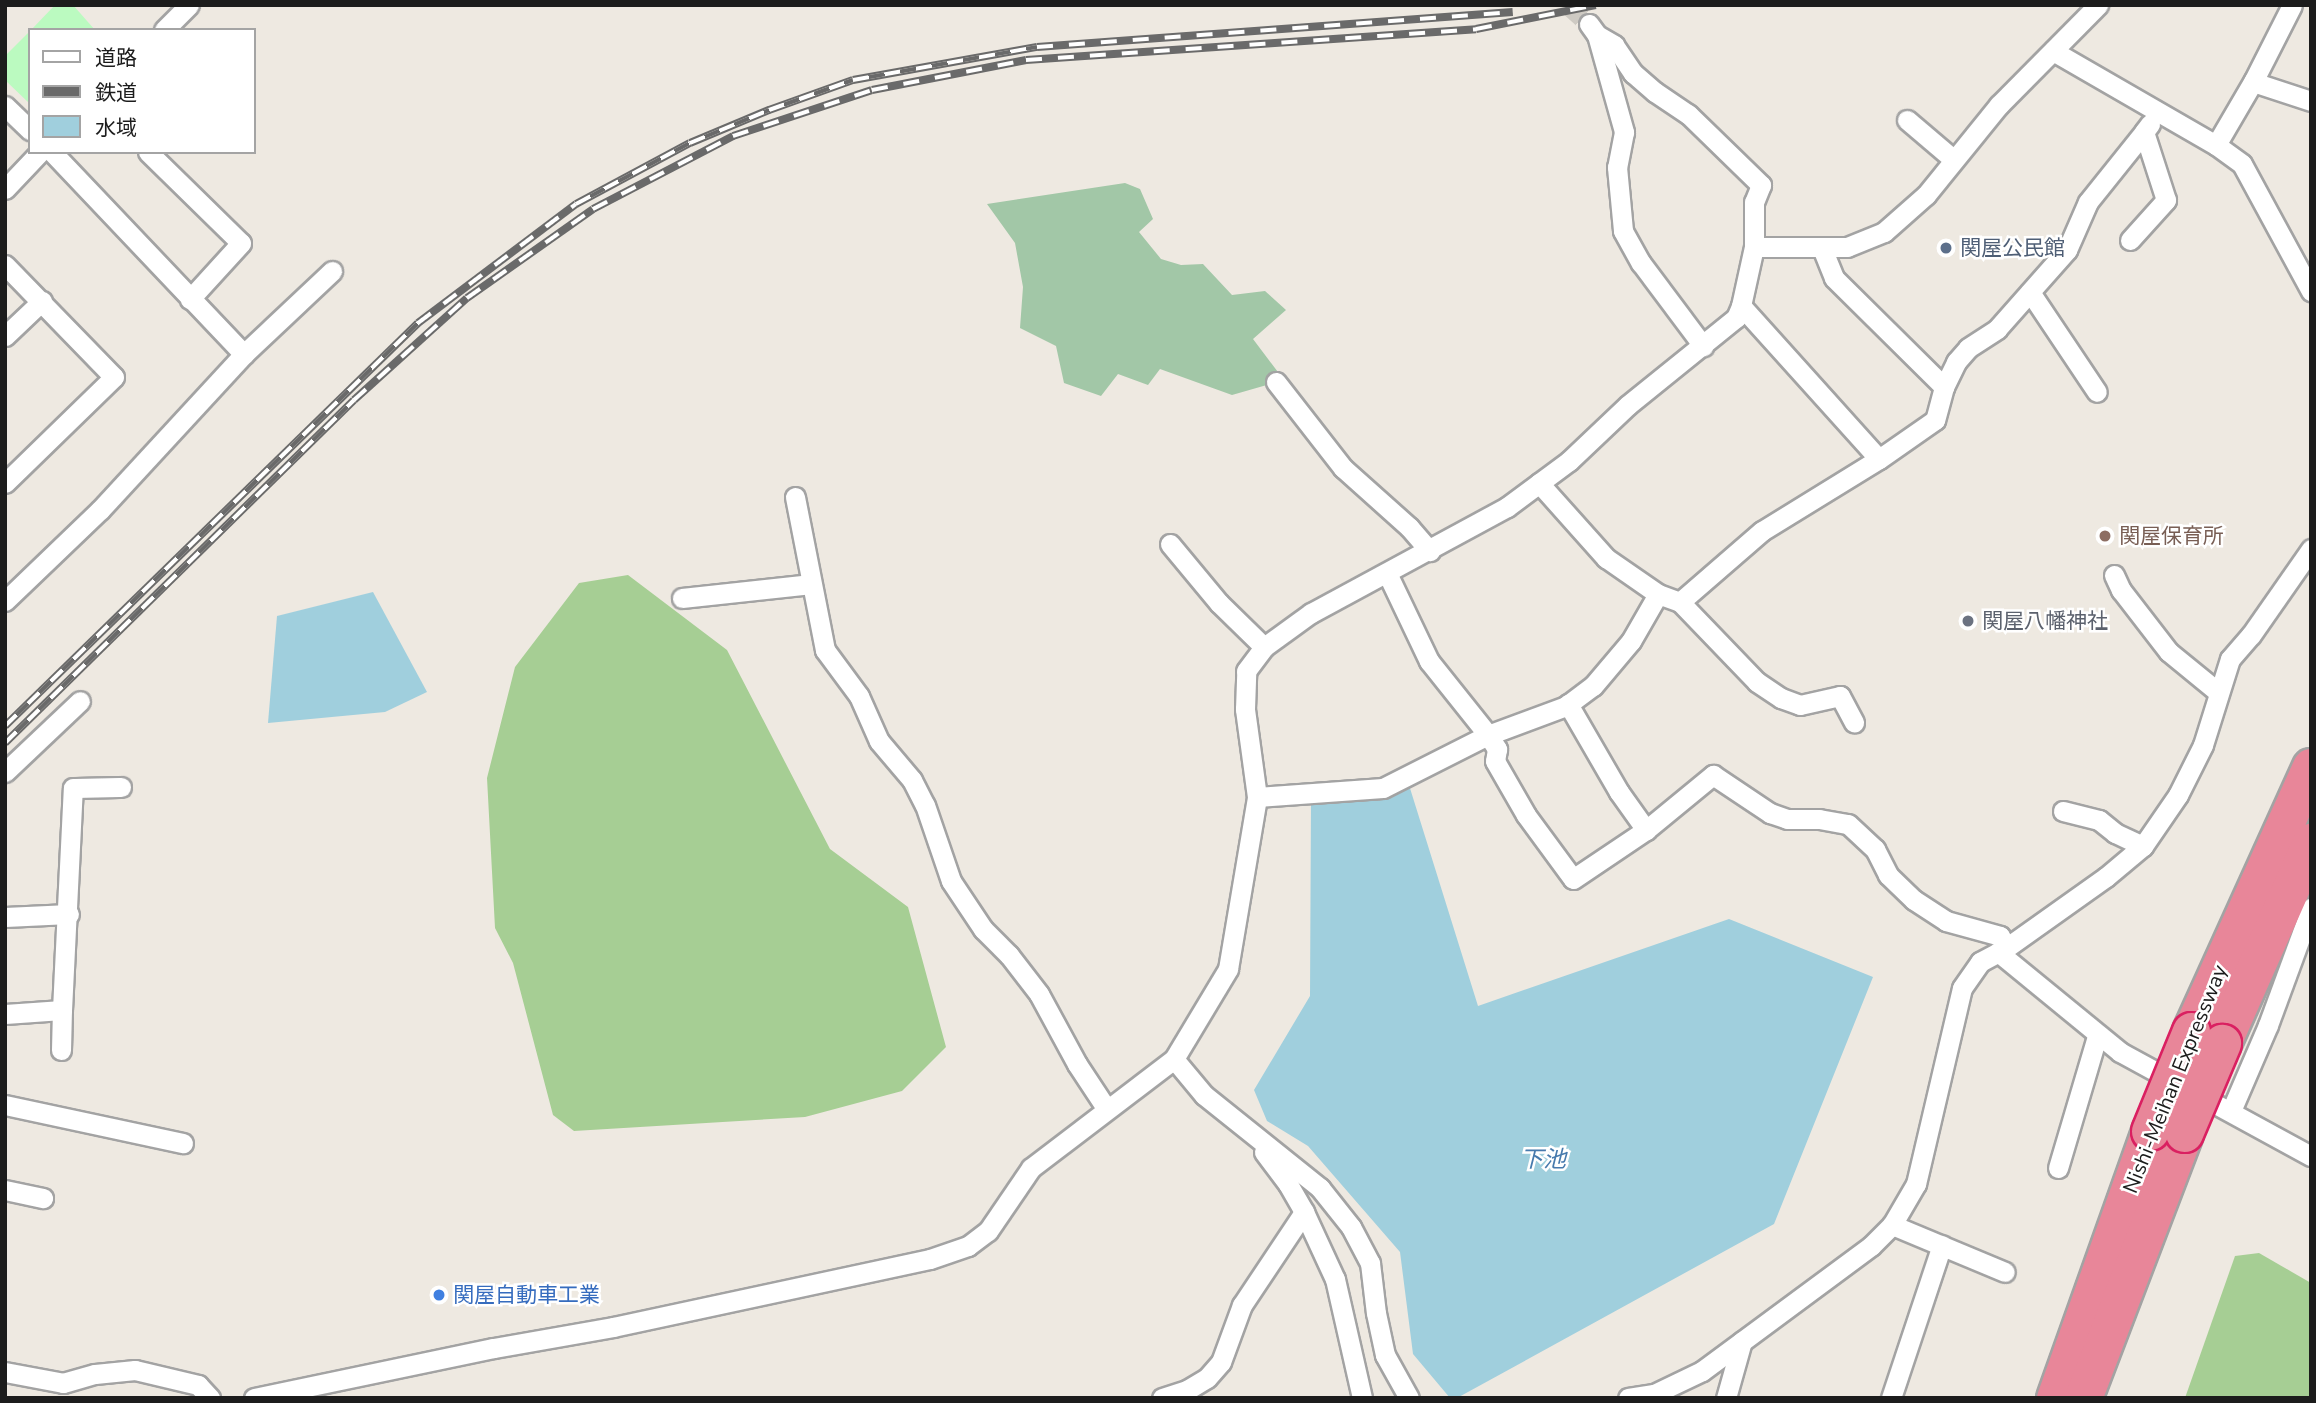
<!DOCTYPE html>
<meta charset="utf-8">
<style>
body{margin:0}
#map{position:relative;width:2316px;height:1403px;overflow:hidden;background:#eee9e1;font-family:"Nunito Sans","Noto Sans JP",sans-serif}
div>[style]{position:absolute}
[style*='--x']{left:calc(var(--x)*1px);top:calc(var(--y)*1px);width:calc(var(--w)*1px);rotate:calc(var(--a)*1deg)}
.forest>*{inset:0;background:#a6ce94}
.cemetery>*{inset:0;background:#a2c7a7}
.park>*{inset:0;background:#bbfac0}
.water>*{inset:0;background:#a0cfdd}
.minor-tunnel>*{height:19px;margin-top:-9.5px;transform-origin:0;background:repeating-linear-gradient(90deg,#cecac3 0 19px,transparent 0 29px)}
.roads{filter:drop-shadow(2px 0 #a3a3a3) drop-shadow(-2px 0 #a3a3a3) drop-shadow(0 2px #a3a3a3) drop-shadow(0 -2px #a3a3a3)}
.minor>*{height:19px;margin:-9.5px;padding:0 9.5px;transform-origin:9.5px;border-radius:9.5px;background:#fff}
.motorway>*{height:37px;margin:-18.5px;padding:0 18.5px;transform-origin:18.5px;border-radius:18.5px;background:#e88699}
.rail>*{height:8px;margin-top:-4px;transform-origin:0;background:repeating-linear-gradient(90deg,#fff 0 16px,#6a6a6a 0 32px);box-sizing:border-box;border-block:2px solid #6a6a6a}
.bridges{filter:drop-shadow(2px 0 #da2061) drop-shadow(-2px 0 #da2061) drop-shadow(0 2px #da2061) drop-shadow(0 -2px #da2061)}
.motorway-bridge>*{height:37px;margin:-18.5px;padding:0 18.5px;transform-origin:18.5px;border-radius:18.5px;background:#e88699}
.dots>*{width:19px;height:19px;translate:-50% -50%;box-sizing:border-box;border:4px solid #fff;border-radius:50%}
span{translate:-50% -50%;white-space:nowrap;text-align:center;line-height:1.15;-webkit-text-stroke:5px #fff;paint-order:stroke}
.service-label{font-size:21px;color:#4e5e75}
.left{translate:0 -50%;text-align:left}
.education-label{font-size:21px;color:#785e54}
.worship-label{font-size:21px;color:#5b616d}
.street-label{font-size:21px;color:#1c1c1c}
.shop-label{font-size:21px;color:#366cbe}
.water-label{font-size:23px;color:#477aad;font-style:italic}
.frame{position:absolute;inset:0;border:7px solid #1c1c1c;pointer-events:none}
.legend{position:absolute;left:28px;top:28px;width:228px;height:126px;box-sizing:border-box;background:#fff;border:2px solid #a4a4a4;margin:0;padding:9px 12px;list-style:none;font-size:21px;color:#1c1c1c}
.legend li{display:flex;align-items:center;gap:14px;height:35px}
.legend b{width:35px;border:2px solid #a4a4a4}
</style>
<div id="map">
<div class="forest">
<i style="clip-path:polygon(628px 575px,727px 650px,830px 849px,908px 907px,946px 1047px,902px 1091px,805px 1117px,574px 1131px,553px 1115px,513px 963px,495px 928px,487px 778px,515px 667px,579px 583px)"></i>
<i style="clip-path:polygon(2259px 1253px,2311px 1283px,2311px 1398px,2185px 1398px,2235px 1256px)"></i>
</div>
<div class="cemetery">
<i style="clip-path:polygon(1125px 183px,1140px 189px,1153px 219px,1139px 232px,1161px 259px,1181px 265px,1203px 264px,1232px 295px,1265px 291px,1286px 310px,1253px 339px,1284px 380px,1232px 395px,1160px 369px,1148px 385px,1118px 374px,1101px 396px,1064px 383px,1056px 346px,1020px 328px,1023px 287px,1015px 243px,987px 204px)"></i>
</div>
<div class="park">
<i style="clip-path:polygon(55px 5px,73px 5px,95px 30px,31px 30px)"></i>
<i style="clip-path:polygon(30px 31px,30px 104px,5px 80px,5px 56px)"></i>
</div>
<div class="water">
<i style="clip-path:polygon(373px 592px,427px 692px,385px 712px,268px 723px,277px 616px)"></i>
<i style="clip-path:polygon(1409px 785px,1478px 1006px,1729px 919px,1873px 977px,1774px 1224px,1457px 1398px,1450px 1398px,1413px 1354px,1400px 1252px,1308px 1146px,1267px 1121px,1254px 1090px,1310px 996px,1311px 800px,1382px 800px)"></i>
</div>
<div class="minor-tunnel">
<i style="--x:1568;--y:5;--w:28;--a:42"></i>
</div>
<div class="roads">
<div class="minor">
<i style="--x:1589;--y:24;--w:14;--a:54"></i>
<i style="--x:1597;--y:35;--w:101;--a:74.4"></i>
<i style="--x:1624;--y:132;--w:36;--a:101"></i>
<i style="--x:1617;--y:167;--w:64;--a:84.6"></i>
<i style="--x:1623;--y:231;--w:37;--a:61"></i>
<i style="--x:1641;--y:263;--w:104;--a:53.2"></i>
<i style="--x:164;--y:30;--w:35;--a:-45"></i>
<i style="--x:1597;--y:35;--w:20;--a:30"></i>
<i style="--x:1614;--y:45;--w:34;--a:56"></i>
<i style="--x:1633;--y:73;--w:29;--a:41"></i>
<i style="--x:1655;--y:92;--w:40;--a:34"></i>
<i style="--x:1688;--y:114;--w:102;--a:44.2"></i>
<i style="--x:1761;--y:185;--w:18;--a:112"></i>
<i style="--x:1754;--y:202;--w:45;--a:90"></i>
<i style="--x:2053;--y:51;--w:188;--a:30"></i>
<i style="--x:2216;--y:145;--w:32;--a:36"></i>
<i style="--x:2242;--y:164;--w:145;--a:61.5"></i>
<i style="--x:2253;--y:82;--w:61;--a:18.1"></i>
<i style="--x:5;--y:106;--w:35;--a:44"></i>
<i style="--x:1907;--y:120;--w:60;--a:40.3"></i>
<i style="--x:2216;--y:145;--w:75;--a:-59.7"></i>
<i style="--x:2254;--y:80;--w:84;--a:-63.1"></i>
<i style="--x:52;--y:152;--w:279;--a:46.5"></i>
<i style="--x:148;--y:152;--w:130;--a:44.4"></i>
<i style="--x:241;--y:243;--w:76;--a:132.3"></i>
<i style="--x:5;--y:189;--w:51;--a:-46.6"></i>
<i style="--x:2130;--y:240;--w:54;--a:-48"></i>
<i style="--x:2166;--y:200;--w:71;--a:-107.9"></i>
<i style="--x:2144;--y:132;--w:10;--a:-53"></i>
<i style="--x:1822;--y:248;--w:32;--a:68"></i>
<i style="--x:1834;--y:278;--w:155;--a:44.7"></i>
<i style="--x:1944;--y:387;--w:34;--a:105"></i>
<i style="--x:1935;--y:420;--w:68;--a:145.1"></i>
<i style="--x:5;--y:265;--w:156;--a:45.8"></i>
<i style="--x:114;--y:377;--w:152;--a:135.8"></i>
<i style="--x:2030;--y:292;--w:120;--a:56.2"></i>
<i style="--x:5;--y:336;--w:51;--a:-43.4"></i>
<i style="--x:1276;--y:382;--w:109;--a:52.1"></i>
<i style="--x:1343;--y:468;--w:89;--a:41.8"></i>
<i style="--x:1409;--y:527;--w:32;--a:49"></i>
<i style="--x:1944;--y:387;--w:28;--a:-64"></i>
<i style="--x:1956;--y:362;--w:18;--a:-49"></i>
<i style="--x:1968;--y:348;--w:35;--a:-33"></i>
<i style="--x:1997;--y:329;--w:106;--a:-48.5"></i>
<i style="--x:2067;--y:250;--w:52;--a:-66.4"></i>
<i style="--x:2088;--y:202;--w:90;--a:-51.3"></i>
<i style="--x:1539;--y:483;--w:101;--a:48.2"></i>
<i style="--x:1606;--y:558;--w:63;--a:34.7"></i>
<i style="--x:1658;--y:594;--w:23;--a:20"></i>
<i style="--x:1680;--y:602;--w:108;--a:-40.9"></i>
<i style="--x:1762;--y:531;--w:137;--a:-31.6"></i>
<i style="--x:1879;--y:459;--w:206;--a:-132"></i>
<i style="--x:795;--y:497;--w:156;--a:78.9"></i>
<i style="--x:825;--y:650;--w:57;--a:53.5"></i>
<i style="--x:859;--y:696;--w:49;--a:66"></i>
<i style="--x:879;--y:741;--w:51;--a:49.8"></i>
<i style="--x:912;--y:780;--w:28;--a:63"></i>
<i style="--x:925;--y:805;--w:80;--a:71.1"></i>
<i style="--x:951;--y:881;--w:58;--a:56.3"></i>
<i style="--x:983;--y:929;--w:37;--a:45"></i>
<i style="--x:1009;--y:955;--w:49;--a:52.4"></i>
<i style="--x:1039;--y:994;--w:80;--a:61.5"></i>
<i style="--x:1077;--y:1064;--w:53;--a:56.6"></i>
<i style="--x:1170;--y:544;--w:77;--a:50.3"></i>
<i style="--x:1219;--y:603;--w:63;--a:44.4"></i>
<i style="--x:1387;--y:573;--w:98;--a:64.5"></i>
<i style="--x:1429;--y:661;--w:95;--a:51.4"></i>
<i style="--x:1488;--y:735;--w:83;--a:-20.4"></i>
<i style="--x:1566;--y:706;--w:34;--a:-37"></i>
<i style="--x:1593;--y:686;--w:59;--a:-49.8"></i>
<i style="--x:1631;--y:641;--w:54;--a:-60.1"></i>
<i style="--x:2114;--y:575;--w:17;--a:65"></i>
<i style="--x:2121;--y:590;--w:78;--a:52.3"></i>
<i style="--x:2169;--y:652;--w:63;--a:39.2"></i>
<i style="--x:682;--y:598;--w:130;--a:-6.2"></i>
<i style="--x:5;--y:601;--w:132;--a:-43.8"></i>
<i style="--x:100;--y:510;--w:212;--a:-47.3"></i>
<i style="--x:244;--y:354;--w:121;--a:-43.3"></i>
<i style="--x:1680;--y:602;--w:111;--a:46.1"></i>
<i style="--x:1757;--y:682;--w:29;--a:34"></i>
<i style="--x:1781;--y:698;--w:20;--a:20"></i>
<i style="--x:1800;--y:705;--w:41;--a:-12.7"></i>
<i style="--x:1840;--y:696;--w:30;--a:62"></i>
<i style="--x:1568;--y:704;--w:102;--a:59.9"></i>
<i style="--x:1619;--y:792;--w:47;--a:54.6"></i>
<i style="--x:5;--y:772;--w:103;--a:-43.4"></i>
<i style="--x:1257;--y:797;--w:126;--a:-4.1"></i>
<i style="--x:1383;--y:788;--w:118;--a:-26.8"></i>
<i style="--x:1488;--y:735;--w:17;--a:57"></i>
<i style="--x:1497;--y:749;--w:12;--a:99"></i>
<i style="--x:1495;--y:761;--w:62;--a:60.1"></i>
<i style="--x:1526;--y:815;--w:79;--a:53.7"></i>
<i style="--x:1573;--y:879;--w:88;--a:-33.9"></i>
<i style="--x:1646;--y:830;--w:87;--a:-39.4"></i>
<i style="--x:1713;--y:775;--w:69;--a:33.7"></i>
<i style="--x:1770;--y:813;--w:18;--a:19"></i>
<i style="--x:1787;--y:819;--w:32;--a:0"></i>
<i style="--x:1819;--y:819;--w:29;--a:10"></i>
<i style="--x:1848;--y:824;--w:37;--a:43"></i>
<i style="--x:1875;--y:849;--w:29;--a:63"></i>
<i style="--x:1888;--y:875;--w:36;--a:44"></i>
<i style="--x:1914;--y:900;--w:38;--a:33"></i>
<i style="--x:1946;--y:921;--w:56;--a:15.5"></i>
<i style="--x:2000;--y:936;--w:13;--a:63"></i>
<i style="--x:2063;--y:811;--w:37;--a:14"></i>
<i style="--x:2099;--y:820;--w:21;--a:39"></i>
<i style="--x:2115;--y:833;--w:31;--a:25"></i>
<i style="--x:5;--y:917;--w:64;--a:-2.7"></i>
<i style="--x:1998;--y:952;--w:158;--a:39.3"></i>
<i style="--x:2120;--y:1052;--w:217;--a:28.6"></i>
<i style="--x:5;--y:1014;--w:57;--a:-4"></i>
<i style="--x:62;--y:1010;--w:222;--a:-87.2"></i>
<i style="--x:73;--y:788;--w:48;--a:-1.2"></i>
<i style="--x:61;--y:1050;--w:40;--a:-88.6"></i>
<i style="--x:1174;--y:1059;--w:47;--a:50.2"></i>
<i style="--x:1204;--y:1095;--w:149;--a:38.7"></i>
<i style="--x:1320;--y:1188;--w:50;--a:51.5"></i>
<i style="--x:1351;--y:1227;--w:41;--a:62.2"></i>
<i style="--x:1370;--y:1263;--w:50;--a:83.2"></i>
<i style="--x:1376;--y:1313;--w:43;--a:77.9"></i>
<i style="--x:1385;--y:1355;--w:49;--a:60.8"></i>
<i style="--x:5;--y:1105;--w:182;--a:12.1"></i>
<i style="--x:2231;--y:1111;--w:94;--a:-66.7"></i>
<i style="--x:2268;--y:1025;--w:125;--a:-69.8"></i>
<i style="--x:1264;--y:1152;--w:40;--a:53"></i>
<i style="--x:1288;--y:1184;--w:32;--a:60"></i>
<i style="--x:1304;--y:1212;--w:74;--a:65.2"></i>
<i style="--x:1335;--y:1279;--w:122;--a:77.2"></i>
<i style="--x:2058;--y:1168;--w:138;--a:-73.5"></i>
<i style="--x:5;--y:1190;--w:39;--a:12"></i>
<i style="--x:1892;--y:1225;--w:122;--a:22.6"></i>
<i style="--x:5;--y:1372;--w:59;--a:10.7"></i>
<i style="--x:63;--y:1383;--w:33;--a:-16"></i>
<i style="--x:95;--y:1374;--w:40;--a:-5.7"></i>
<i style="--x:135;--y:1370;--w:65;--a:13.4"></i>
<i style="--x:198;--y:1385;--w:18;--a:47"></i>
<i style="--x:254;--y:1398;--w:245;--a:-11.8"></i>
<i style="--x:494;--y:1348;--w:121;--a:-10"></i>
<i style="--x:613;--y:1327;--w:324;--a:-12.1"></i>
<i style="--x:930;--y:1259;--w:40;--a:-18.9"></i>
<i style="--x:968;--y:1246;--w:25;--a:-37"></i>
<i style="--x:988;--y:1231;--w:76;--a:-55.7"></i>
<i style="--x:1031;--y:1168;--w:180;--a:-37.3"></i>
<i style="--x:1174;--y:1059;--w:105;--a:-59"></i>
<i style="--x:1228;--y:969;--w:174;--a:-80.4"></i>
<i style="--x:1257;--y:797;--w:89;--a:-97.8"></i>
<i style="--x:1245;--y:709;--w:38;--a:-88"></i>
<i style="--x:1246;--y:671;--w:30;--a:-53"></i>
<i style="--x:1264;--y:647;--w:58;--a:-35.9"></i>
<i style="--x:1311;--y:613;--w:223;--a:-28.4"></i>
<i style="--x:1507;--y:507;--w:77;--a:-36.6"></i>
<i style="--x:1569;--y:461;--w:81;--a:-43.5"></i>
<i style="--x:1628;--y:405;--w:139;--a:-38.9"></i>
<i style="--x:1736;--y:318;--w:13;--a:-67"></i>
<i style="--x:1741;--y:306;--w:60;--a:-77.6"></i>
<i style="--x:1754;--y:247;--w:93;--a:0"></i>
<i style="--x:1847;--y:247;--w:40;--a:-22"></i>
<i style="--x:1884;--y:232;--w:56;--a:-41.4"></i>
<i style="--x:1926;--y:195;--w:116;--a:-51"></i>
<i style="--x:1999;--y:105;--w:141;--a:-45.3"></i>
<i style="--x:1162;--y:1398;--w:26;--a:-18"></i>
<i style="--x:1187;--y:1390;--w:23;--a:-31"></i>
<i style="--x:1207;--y:1378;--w:21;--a:-49"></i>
<i style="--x:1221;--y:1362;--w:61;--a:-69.8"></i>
<i style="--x:1242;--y:1305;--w:112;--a:-56.3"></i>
<i style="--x:1628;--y:1398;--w:26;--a:-9"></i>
<i style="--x:1654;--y:1394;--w:53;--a:-25.6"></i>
<i style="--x:1702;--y:1371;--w:210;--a:-36.5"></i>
<i style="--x:1871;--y:1246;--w:30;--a:-45"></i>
<i style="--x:1892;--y:1225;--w:48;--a:-59.7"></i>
<i style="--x:1916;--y:1184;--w:201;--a:-76.8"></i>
<i style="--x:1962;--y:988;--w:32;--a:-55"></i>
<i style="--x:1980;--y:962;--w:30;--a:-28"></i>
<i style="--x:2006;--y:948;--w:123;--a:-35.4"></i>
<i style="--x:2106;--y:877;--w:48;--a:-40"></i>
<i style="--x:2143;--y:846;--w:62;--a:-55.5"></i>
<i style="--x:2178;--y:795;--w:56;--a:-63.4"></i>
<i style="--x:2203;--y:745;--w:90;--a:-72.6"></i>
<i style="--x:2230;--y:659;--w:32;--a:-49"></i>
<i style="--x:2251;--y:635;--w:105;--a:-55.1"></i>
<i style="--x:1726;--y:1398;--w:59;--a:-74.3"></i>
<i style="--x:1891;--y:1398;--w:161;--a:-71.6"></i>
</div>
<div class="motorway">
<i style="--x:2191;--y:1031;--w:290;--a:-65.6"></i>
<i style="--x:2222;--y:1043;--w:220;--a:-66.1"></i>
<i style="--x:2055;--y:1398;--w:283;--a:-70.4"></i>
<i style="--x:2083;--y:1398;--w:284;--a:-69.1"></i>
</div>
</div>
<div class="rail">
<i style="--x:5;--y:726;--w:577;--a:-44.3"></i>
<i style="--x:418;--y:323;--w:198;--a:-37"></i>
<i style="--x:576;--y:204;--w:129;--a:-28.2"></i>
<i style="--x:690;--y:143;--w:86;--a:-22.7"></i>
<i style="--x:769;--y:110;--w:89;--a:-19.7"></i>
<i style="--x:853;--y:80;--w:187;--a:-10.2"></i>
<i style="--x:1037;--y:47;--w:477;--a:-4.2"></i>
<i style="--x:5;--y:743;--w:489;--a:-44.5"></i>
<i style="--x:354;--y:400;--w:152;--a:-42.1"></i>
<i style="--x:467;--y:298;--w:154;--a:-35.2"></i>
<i style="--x:593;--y:209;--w:158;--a:-27.5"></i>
<i style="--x:733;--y:136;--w:146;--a:-18.3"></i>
<i style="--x:872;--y:90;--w:157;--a:-11"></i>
<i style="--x:1026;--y:60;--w:451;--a:-3.9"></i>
<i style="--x:1476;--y:29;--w:122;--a:-11.3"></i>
</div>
<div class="bridges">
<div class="motorway-bridge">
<i style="--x:2150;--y:1131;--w:108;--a:-67.7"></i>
<i style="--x:2184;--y:1133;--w:98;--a:-67.1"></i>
</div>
</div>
<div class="dots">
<i style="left:1946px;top:248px;background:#5c6f8a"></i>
<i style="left:2105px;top:536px;background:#8d6e63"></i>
<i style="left:1968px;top:621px;background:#6b7280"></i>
<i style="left:439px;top:1295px;background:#3f7fe0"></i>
</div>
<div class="service-label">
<span class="left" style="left:1960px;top:248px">関屋公民館</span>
</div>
<div class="education-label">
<span class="left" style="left:2119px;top:536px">関屋保育所</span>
</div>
<div class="worship-label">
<span class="left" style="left:1982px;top:621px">関屋八幡神社</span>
</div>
<div class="street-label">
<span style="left:2175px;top:1079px;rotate:-68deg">Nishi-Meihan Expressway</span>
</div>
<div class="shop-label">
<span class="left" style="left:453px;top:1295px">関屋自動車工業</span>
</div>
<div class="water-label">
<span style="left:1543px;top:1160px">下池</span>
</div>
<div class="frame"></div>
<ul class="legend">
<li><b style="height:9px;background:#fff"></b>道路</li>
<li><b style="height:9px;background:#6a6a6a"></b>鉄道</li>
<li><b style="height:19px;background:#a0cfdd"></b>水域</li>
</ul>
</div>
